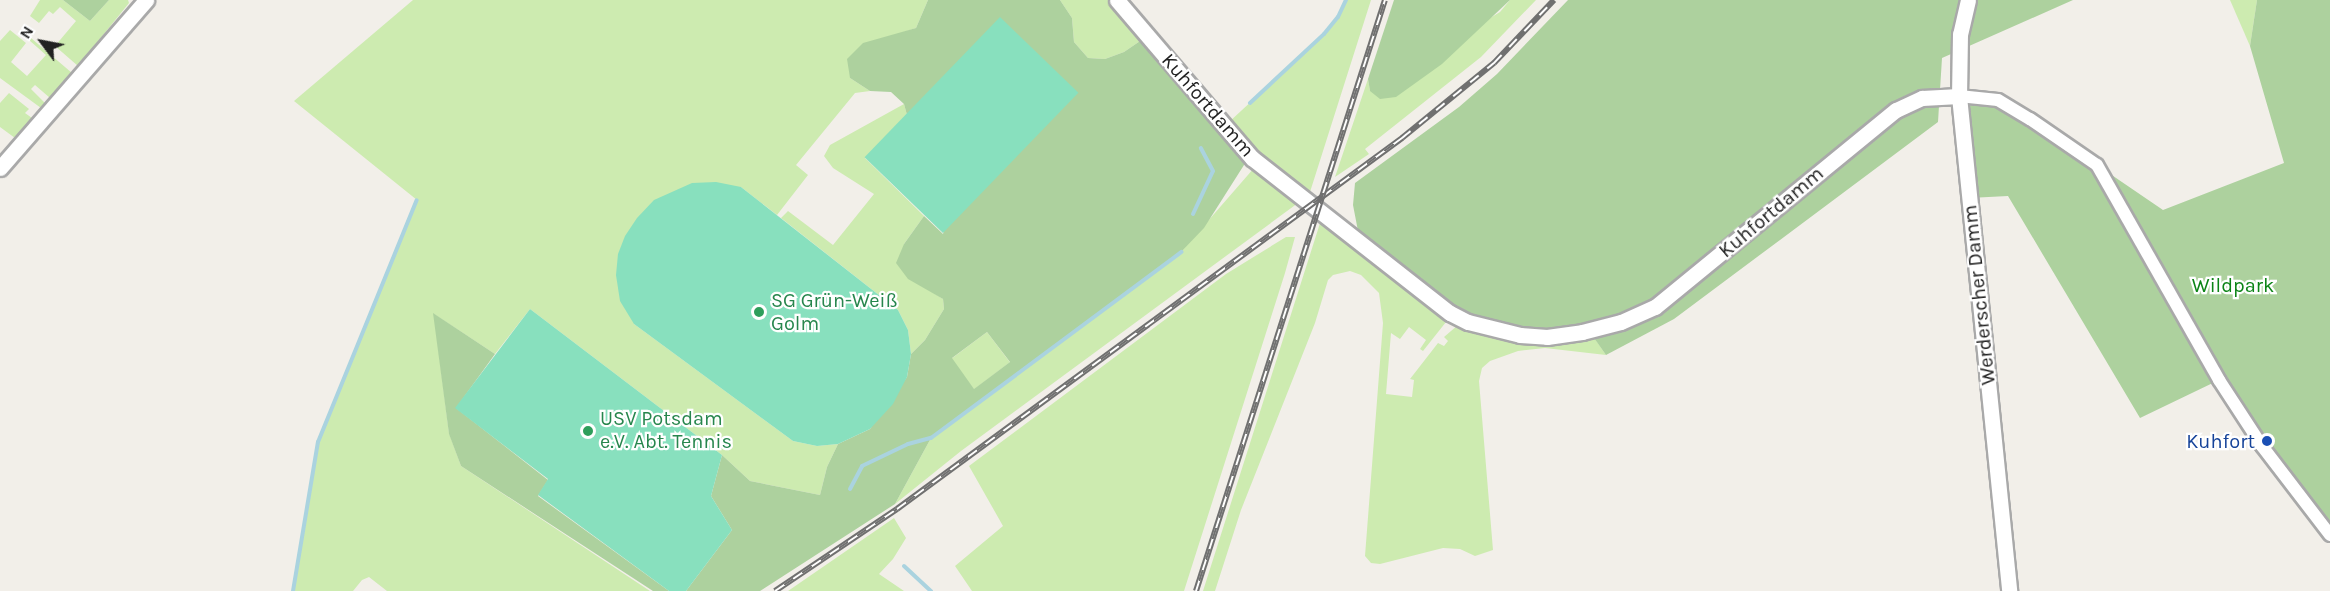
<!DOCTYPE html>
<meta charset="utf-8">
<style>
body{margin:0}
#map{position:relative;width:2330px;height:591px;overflow:hidden;background:#f2efe9;font-family:Karla,sans-serif}
div>[style]{position:absolute}
[style*='--x']{left:calc(var(--x)*1px);top:calc(var(--y)*1px);width:calc(var(--w)*1px);rotate:calc(var(--a)*1deg)}
.grass>*{inset:0;background:#cdebb0;transform-origin:0 0}
.forest>*{inset:0;background:#add19e}
.pitch>*{inset:0;background:#88e0be;transform-origin:0 0}
.stream>*{height:4px;margin:-2px;padding:0 2px;transform-origin:2px;border-radius:2px;background:#aad3df}
.roads{filter:drop-shadow(2px 0 #a9a9a9) drop-shadow(-2px 0 #a9a9a9) drop-shadow(0 2px #a9a9a9) drop-shadow(0 -2px #a9a9a9)}
.minor>*{height:12px;margin:-6px;padding:0 6px;transform-origin:6px;border-radius:6px;background:#fff}
.tertiary>*{height:15px;margin:-7.5px;padding:0 7.5px;transform-origin:7.5px;border-radius:7.5px;background:#fff}
.rail>*{height:6px;margin-top:-3px;transform-origin:0;background:repeating-linear-gradient(90deg,#fff 0 11px,#707070 0 22px);box-sizing:border-box;border-block:2px solid #707070}
.dots>*{width:16px;height:16px;translate:-50% -50%;box-sizing:border-box;border:3px solid #fff;border-radius:50%}
span{translate:-50% -50%;white-space:nowrap;text-align:center;line-height:1.15;-webkit-text-stroke:4.5px #fff;paint-order:stroke}
.street-label{font-size:20px;color:#222}
.park-label{font-size:20px;color:#0c8416}
.leisure-label{font-size:20px;color:#27864d}
.left{translate:0 -50%;text-align:left}
.transit-label{font-size:20px;color:#164399}
.right{translate:-100% -50%;text-align:right}
.north{position:absolute;left:12px;top:12px;width:60px;height:60px;-webkit-text-stroke:4px #fff;paint-order:stroke;rotate:302deg;font-size:16px;font-weight:700;line-height:24px;text-align:center;color:#222}
.north::after{content:'';display:block;margin:auto;width:21px;height:27px;background:#222;clip-path:polygon(50% 0,100% 100%,50% 72%,0 100%)}
</style>
<div id="map">
<div class="grass">
<i style="clip-path:polygon(40px 0,63px 0,90px 21px,109px 0,128px 0,129px 3px,78px 66px,55px 46px,76px 21px,60px 7px,53px 14px,49px 11px,39px 23px,30px 16px)"></i>
<i style="clip-path:polygon(413px 0,928px 0,916px 28px,895px 35px,850px 78px,870px 91px,855px 93px,796px 165px,808px 175px,777px 215px,741px 187px,634px 324px,793px 441px,817px 446px,838px 444px,827px 467px,820px 495px,750px 481px,722px 455px,530px 309px,495px 354px,434px 314px,449px 433px,461px 466px,650px 591px,387px 591px,369px 577px,362px 580px,353px 591px,293px 591px,318px 442px,417px 200px,294px 101px)"></i>
<i style="clip-path:polygon(1060px 0,1112px 0,1146px 37px,1124px 52px,1105px 59px,1088px 58px,1074px 42px,1072px 18px)"></i>
<i style="clip-path:polygon(1346px 0,1371px 0,1310px 192px,1256px 154px,1228px 123px,1324px 34px,1338px 17px)"></i>
<i style="clip-path:polygon(1510px 0,1536px 0,1481px 57px,1365px 149px,1369px 154px,1335px 177px,1368px 79px,1370px 91px,1500px 12px)"></i>
<i style="clip-path:polygon(2230px 0,2257px 0,2250px 46px)"></i>
<i style="clip-path:polygon(10px 30px,26px 43px,11px 62px,27px 76px,46px 55px,29px 40px,31px 38px,72px 73px,50px 98px,35px 85px,31px 89px,45px 103px,41px 108px,0 78px,0 41px)"></i>
<i style="clip-path:polygon(9px 93px,29px 109px,25px 113px,32px 118px,15px 138px,0 127px,0 103px)"></i>
<i style="clip-path:polygon(904px 104px,907px 115px,865px 158px,924px 216px,904px 244px,929px 290px,943px 299px,944px 309px,925px 340px,911px 354px,908px 330px,898px 310px,781px 218px,788px 211px,833px 245px,874px 194px,833px 168px,824px 156px,830px 145px)"></i>
<i style="clip-path:polygon(1254px 168px,1298px 203px,961px 451px,895px 504px,931px 438px,1181px 252px)"></i>
<i style="clip-path:polygon(1321px 220px,1445px 317px,1446px 322px,1423px 351px,1420px 349px,1426px 340px,1409px 327px,1400px 339px,1391px 333px,1386px 394px,1412px 397px,1414px 380px,1410px 379px,1438px 343px,1444px 346px,1448px 341px,1444px 337px,1458px 325px,1593px 336px,1606px 355px,1545px 348px,1518px 351px,1490px 361px,1482px 368px,1479px 381px,1493px 550px,1475px 556px,1460px 549px,1443px 548px,1380px 564px,1371px 563px,1365px 556px,1383px 323px,1379px 293px,1361px 275px,1350px 271px,1333px 275px,1328px 280px,1315px 323px,1241px 510px,1215px 591px,1203px 591px)"></i>
<i style="clip-path:polygon(1286px 237px,1295px 237px,1285px 273px,1184px 591px,972px 591px,955px 566px,1003px 526px,969px 466px,1226px 274px)"></i>
<i style="left:987px;top:332px;width:38px;height:45px;rotate:53deg"></i>
<i style="clip-path:polygon(894px 518px,906px 538px,893px 559px,879px 574px,904px 591px,788px 591px)"></i>
</div>
<div class="forest">
<i style="clip-path:polygon(63px 0,109px 0,90px 21px)"></i>
<i style="clip-path:polygon(evenodd,928px 0,1060px 0,1072px 18px,1074px 42px,1088px 58px,1105px 59px,1124px 52px,1146px 37px,1246px 159px,1244px 165px,1204px 228px,1181px 252px,931px 438px,895px 504px,760px 591px,686px 591px,732px 530px,711px 496px,722px 455px,750px 481px,820px 495px,827px 467px,838px 444px,870px 429px,907px 377px,911px 354px,925px 340px,944px 309px,943px 299px,908px 279px,896px 263px,904px 244px,924px 216px,943px 234px,1001px 18px,907px 115px,904px 104px,891px 92px,870px 91px,850px 78px,847px 59px,863px 43px,916px 28px,928px 0,987px 332px,1010px 362px,974px 389px,952px 358px,987px 332px)"></i>
<i style="clip-path:polygon(1394px 0,1510px 0,1442px 64px,1396px 97px,1380px 99px,1370px 91px,1368px 79px)"></i>
<i style="clip-path:polygon(1568px 0,2073px 0,1942px 58px,1938px 122px,1674px 319px,1606px 355px,1585px 325px,1550px 330px,1526px 330px,1463px 314px,1358px 231px,1353px 205px,1355px 183px,1459px 107px,1497px 74px)"></i>
<i style="clip-path:polygon(2257px 0,2330px 0,2330px 535px,2219px 380px,2140px 418px,2008px 196px,1969px 198px,1959px 96px,1986px 97px,2097px 165px,2163px 210px,2284px 163px,2250px 46px)"></i>
<i style="clip-path:polygon(433px 313px,495px 354px,456px 408px,548px 480px,538px 496px,669px 591px,653px 591px,461px 466px,449px 434px)"></i>
</div>
<div class="pitch">
<i style="left:1000px;top:17px;width:109px;height:195px;rotate:44deg"></i>
<i style="clip-path:polygon(716px 182px,741px 187px,898px 310px,908px 330px,911px 354px,907px 377px,893px 404px,870px 429px,838px 444px,817px 446px,793px 441px,634px 324px,620px 301px,616px 275px,618px 254px,625px 236px,637px 218px,654px 200px,692px 183px)"></i>
<i style="clip-path:polygon(530px 309px,722px 455px,711px 496px,732px 530px,686px 591px,669px 591px,538px 495px,548px 479px,455px 408px)"></i>
</div>
<div class="stream">
<i style="--x:1250;--y:103;--w:101;--a:-43"></i>
<i style="--x:1324;--y:34;--w:22;--a:-51"></i>
<i style="--x:1338;--y:17;--w:19;--a:-65"></i>
<i style="--x:1193;--y:214;--w:47;--a:-65.1"></i>
<i style="--x:1213;--y:171;--w:26;--a:-118"></i>
<i style="--x:850;--y:489;--w:26;--a:-62"></i>
<i style="--x:862;--y:466;--w:51;--a:-25.6"></i>
<i style="--x:908;--y:444;--w:24;--a:-15"></i>
<i style="--x:931;--y:438;--w:312;--a:-36.6"></i>
<i style="--x:904;--y:566;--w:37;--a:43"></i>
<i style="--x:293;--y:591;--w:151;--a:-80.5"></i>
<i style="--x:318;--y:442;--w:261;--a:-67.8"></i>
</div>
<div class="roads">
<div class="minor">
<i style="--x:1959;--y:96;--w:39;--a:6"></i>
<i style="--x:1998;--y:100;--w:37;--a:31"></i>
<i style="--x:2030;--y:119;--w:81;--a:34.5"></i>
<i style="--x:2097;--y:165;--w:247;--a:60.4"></i>
<i style="--x:2219;--y:380;--w:79;--a:56.9"></i>
<i style="--x:2262;--y:446;--w:112;--a:52.6"></i>
</div>
<div class="tertiary">
<i style="--x:1117;--y:0;--w:208;--a:49.5"></i>
<i style="--x:1252;--y:158;--w:251;--a:38.1"></i>
<i style="--x:1450;--y:313;--w:20;--a:27"></i>
<i style="--x:1468;--y:322;--w:54;--a:14"></i>
<i style="--x:1520;--y:335;--w:27;--a:4"></i>
<i style="--x:1547;--y:337;--w:35;--a:-8"></i>
<i style="--x:1582;--y:332;--w:40;--a:-14.4"></i>
<i style="--x:1621;--y:322;--w:37;--a:-24"></i>
<i style="--x:1655;--y:307;--w:311;--a:-39.3"></i>
<i style="--x:1896;--y:110;--w:29;--a:-25"></i>
<i style="--x:1922;--y:98;--w:37;--a:-3"></i>
<i style="--x:1968;--y:0;--w:35;--a:103"></i>
<i style="--x:1960;--y:34;--w:62;--a:90.9"></i>
<i style="--x:1959;--y:96;--w:498;--a:84.2"></i>
<i style="--x:0;--y:168;--w:223;--a:-49"></i>
</div>
</div>
<div class="rail">
<i style="--x:775;--y:591;--w:147;--a:-33.9"></i>
<i style="--x:897;--y:509;--w:627;--a:-36.3"></i>
<i style="--x:1402;--y:138;--w:119;--a:-39.2"></i>
<i style="--x:1494;--y:63;--w:87;--a:-46.4"></i>
<i style="--x:1196;--y:591;--w:620;--a:-72.27"></i>
</div>
<div class="dots">
<i style="left:759px;top:312px;background:#2e9e5b"></i>
<i style="left:588px;top:431px;background:#2e9e5b"></i>
<i style="left:2267px;top:441px;background:#1a4fb4"></i>
</div>
<div class="street-label">
<span style="left:1208px;top:105px;rotate:49deg">Kuhfortdamm</span>
<span style="left:1771px;top:212px;rotate:-40deg">Kuhfortdamm</span>
<span style="left:1979px;top:295px;rotate:-96deg">Werderscher Damm</span>
</div>
<div class="park-label">
<span style="left:2233px;top:285px">Wildpark</span>
</div>
<div class="leisure-label">
<span class="left" style="left:771px;top:312px">SG Grün-Weiß<br>Golm</span>
<span class="left" style="left:600px;top:430px">USV Potsdam<br>e.V. Abt. Tennis</span>
</div>
<div class="transit-label">
<span class="right" style="left:2255px;top:441px">Kuhfort</span>
</div>
<div class="north">N</div>
</div>
